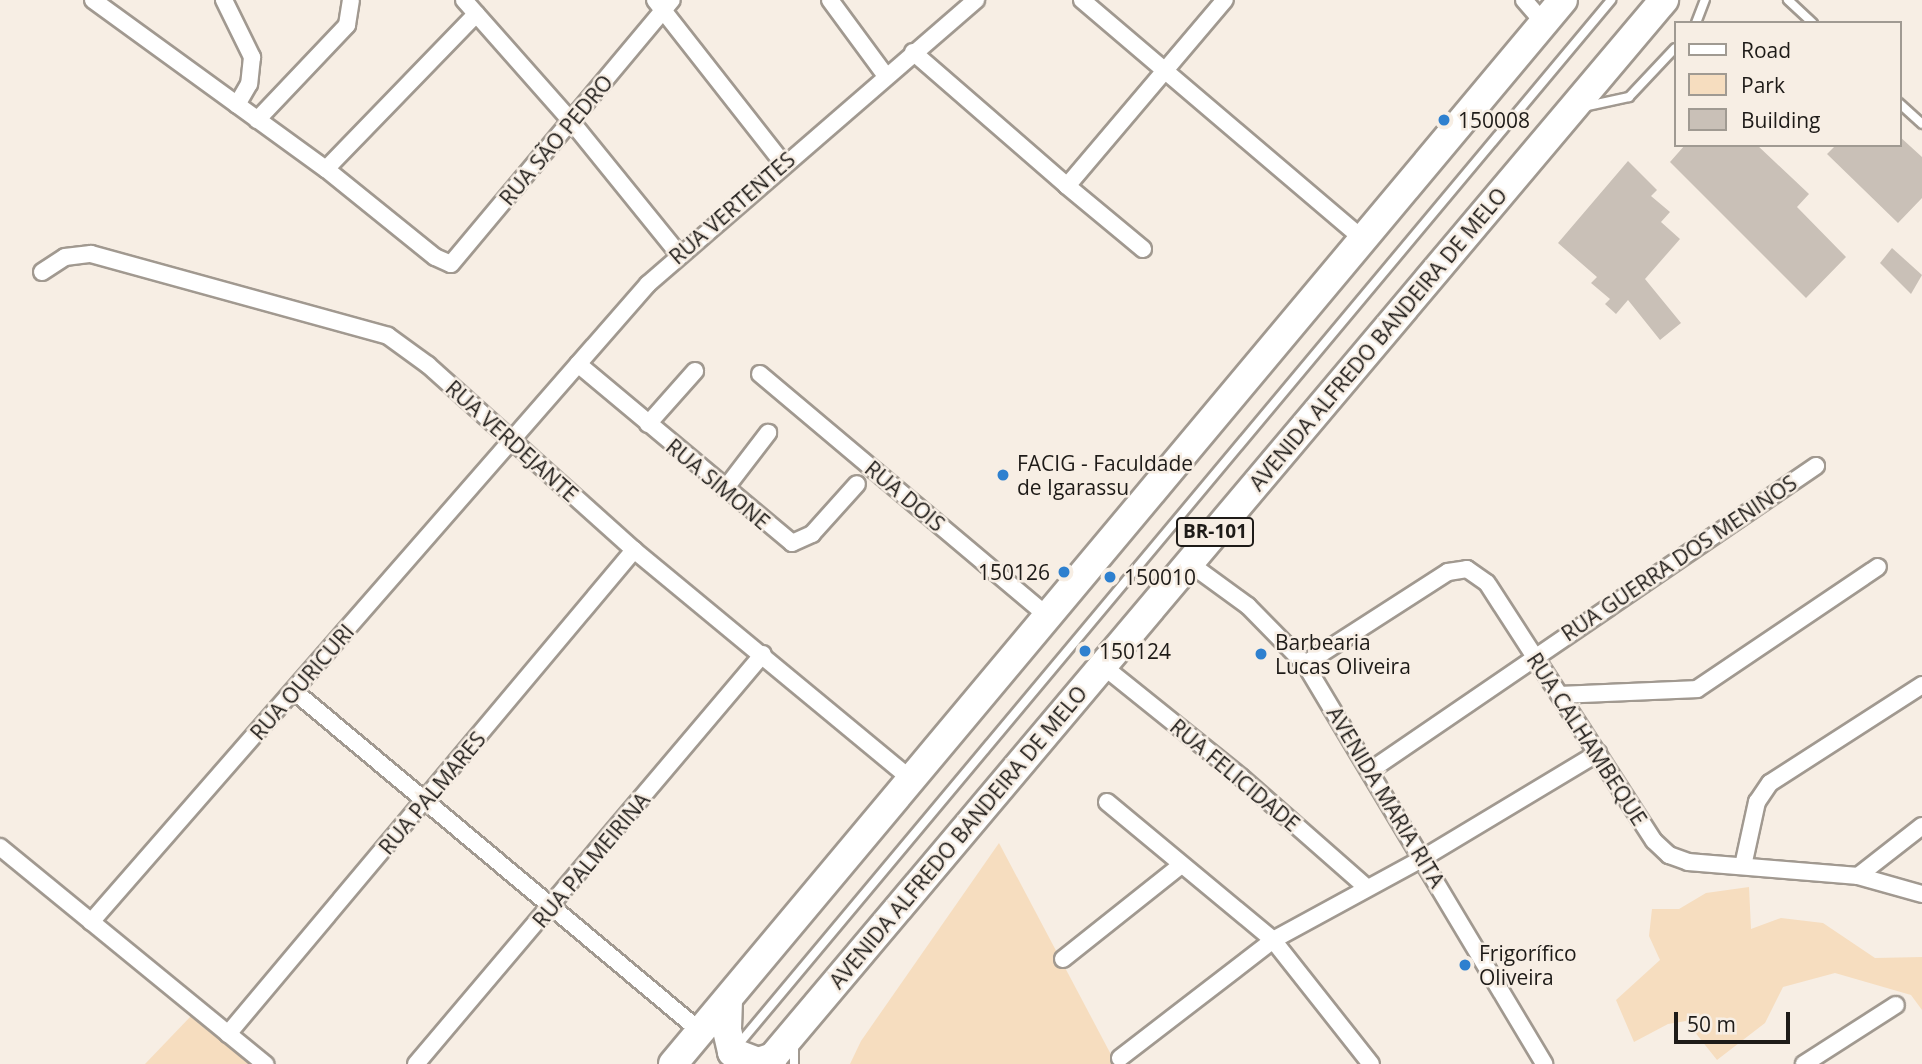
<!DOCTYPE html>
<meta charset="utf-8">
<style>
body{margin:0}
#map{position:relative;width:1922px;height:1064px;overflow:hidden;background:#f7eee4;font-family:"Open Sans",sans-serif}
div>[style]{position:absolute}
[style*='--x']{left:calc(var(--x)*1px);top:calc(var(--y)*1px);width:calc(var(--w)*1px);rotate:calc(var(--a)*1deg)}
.green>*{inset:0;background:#f6ddbf}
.building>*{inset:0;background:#c9c0b7}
.roads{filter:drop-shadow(2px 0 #a19990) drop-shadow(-2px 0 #a19990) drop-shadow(0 2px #a19990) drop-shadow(0 -2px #a19990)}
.lane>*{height:8px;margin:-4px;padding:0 4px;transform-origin:4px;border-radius:4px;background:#fff}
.street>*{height:16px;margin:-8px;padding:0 8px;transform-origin:8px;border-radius:8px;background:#fff}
.highway>*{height:28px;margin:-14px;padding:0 14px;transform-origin:14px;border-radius:14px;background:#fff}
.dots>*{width:19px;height:19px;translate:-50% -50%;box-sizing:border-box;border:4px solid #f7eee4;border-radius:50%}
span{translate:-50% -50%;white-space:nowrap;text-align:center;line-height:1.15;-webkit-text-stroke:5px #f7eee4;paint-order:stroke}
.shield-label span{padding:2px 5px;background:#f7eee4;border:2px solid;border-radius:5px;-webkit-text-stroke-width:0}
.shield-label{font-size:19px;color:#1e1b18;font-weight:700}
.poi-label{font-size:21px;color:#1e1b18}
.left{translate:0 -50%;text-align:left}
.right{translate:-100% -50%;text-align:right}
.street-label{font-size:21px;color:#1e1b18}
.legend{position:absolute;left:1674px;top:21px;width:228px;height:126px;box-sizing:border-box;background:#f7eee4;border:2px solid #a09a92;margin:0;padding:9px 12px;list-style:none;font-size:21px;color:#1e1b18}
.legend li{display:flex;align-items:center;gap:14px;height:35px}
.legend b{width:35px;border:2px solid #a09a92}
.scale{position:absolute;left:1674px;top:1012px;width:116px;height:32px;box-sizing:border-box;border:4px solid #1e1b18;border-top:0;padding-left:9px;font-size:21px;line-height:24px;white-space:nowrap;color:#1e1b18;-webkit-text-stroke:5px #f7eee4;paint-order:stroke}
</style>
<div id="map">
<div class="green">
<i style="clip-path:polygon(999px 843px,1116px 1064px,850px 1064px,861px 1041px)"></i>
<i style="clip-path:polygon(1749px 887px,1751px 929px,1781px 918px,1823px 923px,1875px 958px,1922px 957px,1922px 1010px,1911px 995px,1835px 973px,1783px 987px,1765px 1023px,1717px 1060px,1686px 1021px,1668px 1024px,1634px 1042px,1616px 1000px,1660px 960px,1649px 936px,1652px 909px,1679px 909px,1706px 893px)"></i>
<i style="clip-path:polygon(191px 1016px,249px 1064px,145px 1064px)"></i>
</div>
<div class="building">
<i style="clip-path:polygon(1899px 136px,1922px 157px,1922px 198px,1898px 223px,1827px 154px,1836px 145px,1899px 145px)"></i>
<i style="clip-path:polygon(1685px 145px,1757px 145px,1809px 194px,1797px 207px,1846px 257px,1806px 298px,1670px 162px)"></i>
<i style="clip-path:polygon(1628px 161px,1657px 190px,1651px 196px,1670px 212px,1661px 222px,1680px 239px,1645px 279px,1681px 323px,1660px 340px,1628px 300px,1616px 314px,1605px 304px,1610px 299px,1591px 283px,1597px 277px,1558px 243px)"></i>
<i style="clip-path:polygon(1892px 248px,1922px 275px,1911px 294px,1880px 263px)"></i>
</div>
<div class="roads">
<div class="lane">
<i style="--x:1788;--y:0;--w:34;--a:43"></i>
<i style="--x:1696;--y:23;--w:25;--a:-69"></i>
<i style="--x:1899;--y:103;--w:31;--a:42"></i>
<i style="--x:1583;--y:107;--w:47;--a:-12.3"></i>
<i style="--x:1629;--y:97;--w:67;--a:-46.8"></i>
<i style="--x:794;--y:1042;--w:22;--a:90"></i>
<i style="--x:738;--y:1045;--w:1362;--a:-50.12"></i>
</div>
<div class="street">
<i style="--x:93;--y:0;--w:288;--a:36"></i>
<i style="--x:326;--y:169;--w:140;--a:38.9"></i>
<i style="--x:435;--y:257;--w:17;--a:24"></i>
<i style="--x:451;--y:264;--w:344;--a:-50.1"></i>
<i style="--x:224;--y:0;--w:64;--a:63.8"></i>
<i style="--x:252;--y:57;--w:27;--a:96"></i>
<i style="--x:249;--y:84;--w:24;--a:120"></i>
<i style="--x:464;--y:0;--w:162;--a:48.5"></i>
<i style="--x:571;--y:121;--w:170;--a:51"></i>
<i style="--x:655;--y:0;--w:207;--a:51.9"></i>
<i style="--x:830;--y:0;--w:94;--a:53.6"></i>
<i style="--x:1082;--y:0;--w:372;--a:40.4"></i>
<i style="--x:1524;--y:0;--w:30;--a:49"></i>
<i style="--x:913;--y:52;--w:204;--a:41"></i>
<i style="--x:257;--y:120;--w:131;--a:-46.5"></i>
<i style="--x:347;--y:25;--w:25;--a:-81"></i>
<i style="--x:326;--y:169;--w:216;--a:-45.9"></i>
<i style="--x:1143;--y:249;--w:99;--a:-140.3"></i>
<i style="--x:1067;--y:186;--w:244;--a:-49.7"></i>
<i style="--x:42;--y:272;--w:27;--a:-33"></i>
<i style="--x:65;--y:257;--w:26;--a:-7"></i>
<i style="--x:91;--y:254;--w:308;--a:15.4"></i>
<i style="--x:388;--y:336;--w:49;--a:35.9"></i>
<i style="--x:428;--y:365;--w:277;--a:41.9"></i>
<i style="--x:634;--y:550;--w:362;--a:39.6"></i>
<i style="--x:578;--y:364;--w:279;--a:39.9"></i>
<i style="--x:792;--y:543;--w:22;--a:-24"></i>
<i style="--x:812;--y:534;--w:67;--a:-48"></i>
<i style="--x:760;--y:374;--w:378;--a:40.1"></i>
<i style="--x:648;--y:424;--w:71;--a:-48.4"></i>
<i style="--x:725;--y:489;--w:71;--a:-52.5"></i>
<i style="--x:1189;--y:563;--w:73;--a:36.1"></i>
<i style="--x:1248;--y:606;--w:81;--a:45.5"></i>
<i style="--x:1305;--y:664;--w:466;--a:59.1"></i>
<i style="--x:1305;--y:664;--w:170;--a:-32.8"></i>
<i style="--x:1448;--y:572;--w:19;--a:-9"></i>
<i style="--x:1467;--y:569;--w:24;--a:35"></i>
<i style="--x:1487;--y:583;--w:307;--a:57.1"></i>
<i style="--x:1654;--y:841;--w:21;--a:43"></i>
<i style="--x:1669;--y:855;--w:20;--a:20"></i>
<i style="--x:1688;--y:862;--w:171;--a:4.7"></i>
<i style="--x:1858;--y:876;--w:66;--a:15.7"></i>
<i style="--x:1103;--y:666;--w:177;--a:38.8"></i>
<i style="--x:1241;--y:777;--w:165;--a:41.3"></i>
<i style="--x:294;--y:691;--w:530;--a:39.94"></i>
<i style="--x:1561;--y:695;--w:136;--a:-2.5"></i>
<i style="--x:1697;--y:689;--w:218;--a:-34"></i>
<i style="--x:1371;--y:770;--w:539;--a:-34.34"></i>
<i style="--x:1107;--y:802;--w:216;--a:39.7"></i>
<i style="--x:1273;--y:940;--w:158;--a:51.7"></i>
<i style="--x:0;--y:847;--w:343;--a:39.3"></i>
<i style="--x:1743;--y:866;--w:66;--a:-77.7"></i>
<i style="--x:1757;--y:802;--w:23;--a:-56"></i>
<i style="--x:1770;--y:783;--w:181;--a:-32.8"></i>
<i style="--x:1858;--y:876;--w:81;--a:-38"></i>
<i style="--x:91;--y:922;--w:847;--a:-48.88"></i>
<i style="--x:648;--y:284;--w:434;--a:-40.9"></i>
<i style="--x:1063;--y:959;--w:149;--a:-38.5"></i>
<i style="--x:228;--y:1034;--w:632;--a:-50.01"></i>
<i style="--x:1120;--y:1058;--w:193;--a:-37.6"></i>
<i style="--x:1273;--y:940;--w:173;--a:-28.6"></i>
<i style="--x:1425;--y:857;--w:202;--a:-31"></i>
<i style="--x:416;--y:1064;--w:537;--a:-49.76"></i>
<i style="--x:1804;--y:1064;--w:109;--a:-32.7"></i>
</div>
<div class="highway">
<i style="--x:728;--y:1000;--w:30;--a:92"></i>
<i style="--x:727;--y:1030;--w:23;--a:77"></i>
<i style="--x:732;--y:1052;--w:28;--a:21"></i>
<i style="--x:758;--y:1062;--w:16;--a:-18"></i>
<i style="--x:673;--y:1064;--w:1387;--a:-50.09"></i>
<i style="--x:767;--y:1064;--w:1392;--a:-49.87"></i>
</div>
</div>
<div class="dots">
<i style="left:1444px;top:120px;background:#2e80cf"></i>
<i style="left:1003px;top:475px;background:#2e80cf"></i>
<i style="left:1064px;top:572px;background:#2e80cf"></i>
<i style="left:1110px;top:577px;background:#2e80cf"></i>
<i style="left:1085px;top:651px;background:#2e80cf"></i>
<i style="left:1261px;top:654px;background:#2e80cf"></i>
<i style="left:1465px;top:965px;background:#2e80cf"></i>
</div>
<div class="shield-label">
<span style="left:1215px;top:532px">BR-101</span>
</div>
<div class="poi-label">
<span class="left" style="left:1458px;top:120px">150008</span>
<span class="left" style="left:1017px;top:475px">FACIG - Faculdade<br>de Igarassu</span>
<span class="right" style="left:1050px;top:572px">150126</span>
<span class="left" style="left:1124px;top:577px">150010</span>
<span class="left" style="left:1275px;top:654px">Barbearia<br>Lucas Oliveira</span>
<span class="left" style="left:1099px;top:651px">150124</span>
<span class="left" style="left:1479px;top:965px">Frigorífico<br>Oliveira</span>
</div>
<div class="street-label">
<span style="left:556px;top:140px;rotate:-50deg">RUA SÃO PEDRO</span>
<span style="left:732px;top:208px;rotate:-41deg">RUA VERTENTES</span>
<span style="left:1378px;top:339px;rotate:-50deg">AVENIDA ALFREDO BANDEIRA DE MELO</span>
<span style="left:512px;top:441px;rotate:42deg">RUA VERDEJANTE</span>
<span style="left:718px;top:484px;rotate:40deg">RUA SIMONE</span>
<span style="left:905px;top:496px;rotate:40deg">RUA DOIS</span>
<span style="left:1679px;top:558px;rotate:-34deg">RUA GUERRA DOS MENINOS</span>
<span style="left:302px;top:682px;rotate:-49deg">RUA OURICURI</span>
<span style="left:1587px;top:739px;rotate:57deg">RUA CALHAMBEQUE</span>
<span style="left:1235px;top:775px;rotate:40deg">RUA FELICIDADE</span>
<span style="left:432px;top:793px;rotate:-50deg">RUA PALMARES</span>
<span style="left:1386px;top:797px;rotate:59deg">AVENIDA MARIA RITA</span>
<span style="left:958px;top:837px;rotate:-50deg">AVENIDA ALFREDO BANDEIRA DE MELO</span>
<span style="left:591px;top:860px;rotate:-50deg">RUA PALMEIRINA</span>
</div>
<ul class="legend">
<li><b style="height:9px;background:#fff"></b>Road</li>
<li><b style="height:19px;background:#f6ddbf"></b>Park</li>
<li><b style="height:19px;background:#c9c0b7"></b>Building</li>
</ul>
<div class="scale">50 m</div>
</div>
